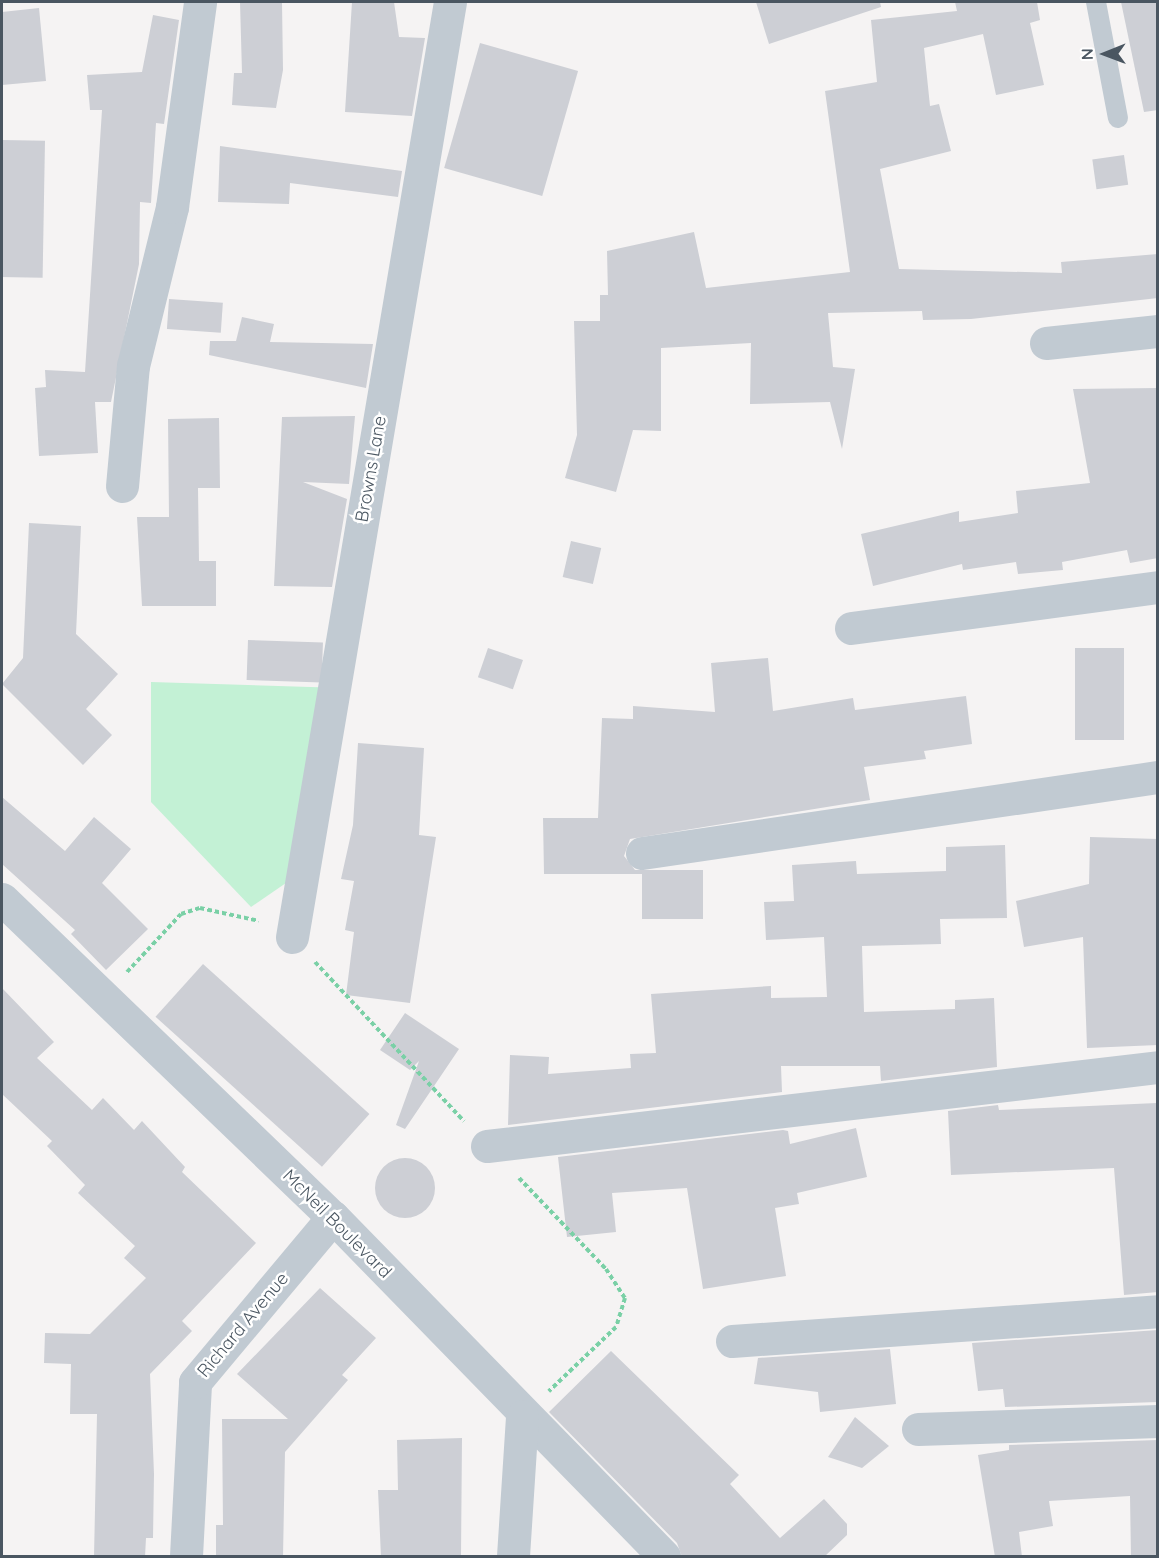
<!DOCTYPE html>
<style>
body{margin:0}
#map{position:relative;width:1159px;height:1558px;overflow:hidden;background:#f5f3f3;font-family:Quicksand,sans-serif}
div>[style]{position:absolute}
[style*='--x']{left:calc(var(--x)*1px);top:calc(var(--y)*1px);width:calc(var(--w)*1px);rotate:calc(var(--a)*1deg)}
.green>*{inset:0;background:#c3f1d5}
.building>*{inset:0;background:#cdcfd5;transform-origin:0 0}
.round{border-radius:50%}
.path>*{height:4px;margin-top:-2px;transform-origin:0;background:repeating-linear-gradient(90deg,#7ad0a6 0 4.5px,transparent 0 7.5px)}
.lane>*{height:20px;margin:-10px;padding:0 10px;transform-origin:10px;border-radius:10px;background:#c1cad2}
.street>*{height:33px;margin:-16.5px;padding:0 16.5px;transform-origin:16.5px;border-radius:16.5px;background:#c1cad2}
span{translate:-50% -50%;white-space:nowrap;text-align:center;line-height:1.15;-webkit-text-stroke:5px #fff;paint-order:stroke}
.street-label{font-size:18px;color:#4a5661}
.frame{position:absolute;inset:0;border:3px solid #4a5661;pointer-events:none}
.north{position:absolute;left:1075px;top:24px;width:60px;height:60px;-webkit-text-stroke:4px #fff;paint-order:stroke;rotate:269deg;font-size:16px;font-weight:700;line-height:24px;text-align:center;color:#4a5661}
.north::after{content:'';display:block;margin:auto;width:21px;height:27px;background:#4a5661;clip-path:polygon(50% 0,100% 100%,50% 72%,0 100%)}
</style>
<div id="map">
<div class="green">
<i style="clip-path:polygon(151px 682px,343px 688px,315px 863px,251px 907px,151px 802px)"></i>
</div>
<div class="building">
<i style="clip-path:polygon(240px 2px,282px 2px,283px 70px,276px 108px,232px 105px,234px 73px,242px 73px)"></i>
<i style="clip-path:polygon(352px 2px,394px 2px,399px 37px,425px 38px,412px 116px,345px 112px)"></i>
<i style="clip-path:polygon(756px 2px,880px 2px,881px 7px,769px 44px)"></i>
<i style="clip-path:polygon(955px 2px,1037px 2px,1040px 20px,1030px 23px,1044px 85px,996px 95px,983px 34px,924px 48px,930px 106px,939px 104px,951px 151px,880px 169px,899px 269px,1062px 273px,1061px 262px,1158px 254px,1158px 298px,971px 319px,923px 320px,922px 311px,828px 313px,833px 367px,855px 369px,842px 449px,830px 402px,750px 404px,751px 343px,661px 348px,661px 431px,633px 430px,616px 492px,565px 478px,577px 435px,574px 321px,600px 321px,600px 295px,608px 295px,607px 251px,694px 232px,706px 288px,850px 272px,825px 91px,877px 82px,871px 20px,957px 11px)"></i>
<i style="clip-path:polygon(1121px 2px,1158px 2px,1158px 110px,1144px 112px)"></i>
<i style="clip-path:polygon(39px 8px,46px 81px,2px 85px,2px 12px)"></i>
<i style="clip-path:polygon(153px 15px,179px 20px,164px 124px,156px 123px,151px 203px,140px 202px,139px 264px,111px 402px,95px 402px,98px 453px,39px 456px,35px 388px,46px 387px,45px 370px,85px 372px,102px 110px,90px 110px,87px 75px,142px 72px)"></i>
<i style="left:480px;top:43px;width:102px;height:130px;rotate:16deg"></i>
<i style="left:2px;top:140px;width:43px;height:137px;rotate:1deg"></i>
<i style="clip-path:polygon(220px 146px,402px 171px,398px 197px,290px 183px,289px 204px,218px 202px)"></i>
<i style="left:1124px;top:155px;width:30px;height:32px;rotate:82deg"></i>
<i style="left:169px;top:299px;width:54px;height:30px;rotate:4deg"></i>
<i style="clip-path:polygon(242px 317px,274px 324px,270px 342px,373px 344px,366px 388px,209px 355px,210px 341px,236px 341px)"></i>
<i style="clip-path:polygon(1158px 388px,1158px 558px,1130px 563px,1127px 550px,1062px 562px,1063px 570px,1018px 574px,1016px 562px,963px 570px,962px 564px,873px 586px,861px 534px,959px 511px,959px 522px,1018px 513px,1016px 491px,1090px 483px,1073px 389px)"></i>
<i style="clip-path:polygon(355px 416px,349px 484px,303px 482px,347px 499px,332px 587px,274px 586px,282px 417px)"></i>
<i style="clip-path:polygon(219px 418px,220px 488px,198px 488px,199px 561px,216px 561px,216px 606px,142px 606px,137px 517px,169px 517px,168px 419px)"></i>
<i style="clip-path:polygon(29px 523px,81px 526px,76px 634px,118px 674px,86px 709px,112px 735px,83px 765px,2px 684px,23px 658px)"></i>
<i style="left:571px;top:541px;width:31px;height:37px;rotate:13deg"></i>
<i style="left:248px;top:640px;width:75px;height:40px;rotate:2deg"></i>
<i style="left:488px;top:648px;width:37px;height:31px;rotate:19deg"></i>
<i style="left:1075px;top:648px;width:49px;height:92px"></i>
<i style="clip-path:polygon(768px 658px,773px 711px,853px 698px,855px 710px,966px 696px,972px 744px,924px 751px,926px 759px,864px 767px,870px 800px,630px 839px,624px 856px,635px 870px,703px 870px,703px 919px,642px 919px,642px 874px,544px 874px,543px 818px,598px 818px,602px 718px,633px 719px,633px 706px,715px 712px,711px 663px)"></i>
<i style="clip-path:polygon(358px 743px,424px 748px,419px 835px,436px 837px,410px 1003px,346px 995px,354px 932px,345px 930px,354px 881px,341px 879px,353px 825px)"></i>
<i style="clip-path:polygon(2px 797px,65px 851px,94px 817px,131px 849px,102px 883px,148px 929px,106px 970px,71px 934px,75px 930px,2px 864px)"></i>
<i style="clip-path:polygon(1090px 837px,1158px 839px,1158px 1045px,1087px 1048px,1083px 937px,1024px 947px,1016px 901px,1089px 884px)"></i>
<i style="clip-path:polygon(1005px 845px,1007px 918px,940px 919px,941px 944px,862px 946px,864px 1012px,955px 1009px,955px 1000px,994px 998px,997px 1067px,881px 1081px,880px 1066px,781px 1066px,782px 1092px,508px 1125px,510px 1055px,549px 1057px,548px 1074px,631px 1068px,630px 1054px,656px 1053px,651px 994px,771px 986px,771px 998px,827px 997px,824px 937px,766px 940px,764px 902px,794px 901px,792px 865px,856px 861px,857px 874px,946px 871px,946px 847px)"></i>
<i style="left:203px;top:964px;width:224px;height:71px;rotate:42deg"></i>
<i style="clip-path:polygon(2px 988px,54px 1042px,37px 1058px,92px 1110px,103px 1098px,134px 1130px,142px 1121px,185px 1167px,182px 1172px,256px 1243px,182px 1321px,192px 1331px,150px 1374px,154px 1474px,153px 1538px,146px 1538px,145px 1557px,94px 1557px,97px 1414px,70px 1414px,71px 1364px,44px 1363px,45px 1333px,90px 1334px,146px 1278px,124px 1258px,135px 1246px,78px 1193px,85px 1185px,47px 1146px,52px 1141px,2px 1094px)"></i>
<i style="clip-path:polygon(405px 1013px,459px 1049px,405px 1129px,396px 1125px,419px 1061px,410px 1070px,380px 1050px)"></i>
<i style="clip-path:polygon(1157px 1103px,1158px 1292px,1124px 1295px,1114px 1168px,951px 1175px,948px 1111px,998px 1105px,999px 1110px)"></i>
<i style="clip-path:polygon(856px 1128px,867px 1177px,797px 1193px,799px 1204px,775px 1208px,786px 1276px,703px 1289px,687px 1188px,612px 1193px,616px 1232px,567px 1237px,558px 1157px,783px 1130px,788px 1131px,790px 1144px)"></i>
<i class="round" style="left:375px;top:1158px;width:60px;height:60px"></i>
<i style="clip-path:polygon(320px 1288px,376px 1338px,342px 1375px,348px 1380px,285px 1452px,283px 1557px,216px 1557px,216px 1525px,223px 1525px,222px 1419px,288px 1419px,237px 1374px)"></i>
<i style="clip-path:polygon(1158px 1330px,1158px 1402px,1005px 1407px,1003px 1389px,978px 1391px,972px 1343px)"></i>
<i style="clip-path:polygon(890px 1349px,896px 1404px,820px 1412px,818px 1392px,754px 1384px,758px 1358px)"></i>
<i style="clip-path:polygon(611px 1351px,739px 1475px,730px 1484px,780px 1538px,824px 1499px,847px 1524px,847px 1535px,824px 1557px,682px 1557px,677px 1543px,549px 1412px)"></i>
<i style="clip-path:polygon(855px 1417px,889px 1446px,862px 1468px,828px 1457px)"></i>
<i style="clip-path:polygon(462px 1438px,461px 1557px,381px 1557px,378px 1490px,398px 1490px,397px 1440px)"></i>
<i style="clip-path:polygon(1158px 1440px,1158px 1557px,1131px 1557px,1130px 1496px,1049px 1501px,1053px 1526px,1019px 1532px,1022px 1557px,995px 1557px,978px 1455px,1009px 1450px,1009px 1445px)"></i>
</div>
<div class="path">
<i style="--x:315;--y:962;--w:218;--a:46.9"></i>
<i style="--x:127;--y:972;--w:79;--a:-47"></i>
<i style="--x:181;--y:914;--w:20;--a:-18"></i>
<i style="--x:200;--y:908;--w:60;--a:12.4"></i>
<i style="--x:519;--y:1178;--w:126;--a:46.3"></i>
<i style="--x:606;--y:1269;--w:35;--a:57"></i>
<i style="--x:625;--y:1298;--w:30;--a:107"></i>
<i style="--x:616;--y:1327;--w:93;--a:136.3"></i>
</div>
<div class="lane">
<i style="--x:1096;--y:2;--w:118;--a:79.3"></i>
</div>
<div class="street">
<i style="--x:1046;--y:343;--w:113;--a:-6.1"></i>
<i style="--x:122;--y:486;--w:121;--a:-84.8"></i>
<i style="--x:133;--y:366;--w:164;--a:-76.2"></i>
<i style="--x:172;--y:207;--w:207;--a:-82.2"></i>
<i style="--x:851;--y:628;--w:310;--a:-7.6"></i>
<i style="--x:642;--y:853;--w:522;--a:-8.38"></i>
<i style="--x:2;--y:899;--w:459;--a:43.9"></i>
<i style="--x:333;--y:1217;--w:474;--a:45.7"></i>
<i style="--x:292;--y:937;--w:948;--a:-80.41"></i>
<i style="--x:487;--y:1146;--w:676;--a:-6.71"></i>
<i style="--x:732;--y:1341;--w:427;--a:-4"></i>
<i style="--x:918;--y:1429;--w:240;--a:-1.9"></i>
<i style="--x:186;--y:1556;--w:174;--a:-87"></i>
<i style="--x:195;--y:1382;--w:215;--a:-50.1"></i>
<i style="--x:513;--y:1556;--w:140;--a:-86.3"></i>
</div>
<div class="street-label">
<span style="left:371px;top:469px;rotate:-80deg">Browns Lane</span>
<span style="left:337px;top:1224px;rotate:45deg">McNeil Boulevard</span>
<span style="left:243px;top:1325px;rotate:-50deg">Richard Avenue</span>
</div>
<div class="frame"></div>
<div class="north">N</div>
</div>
